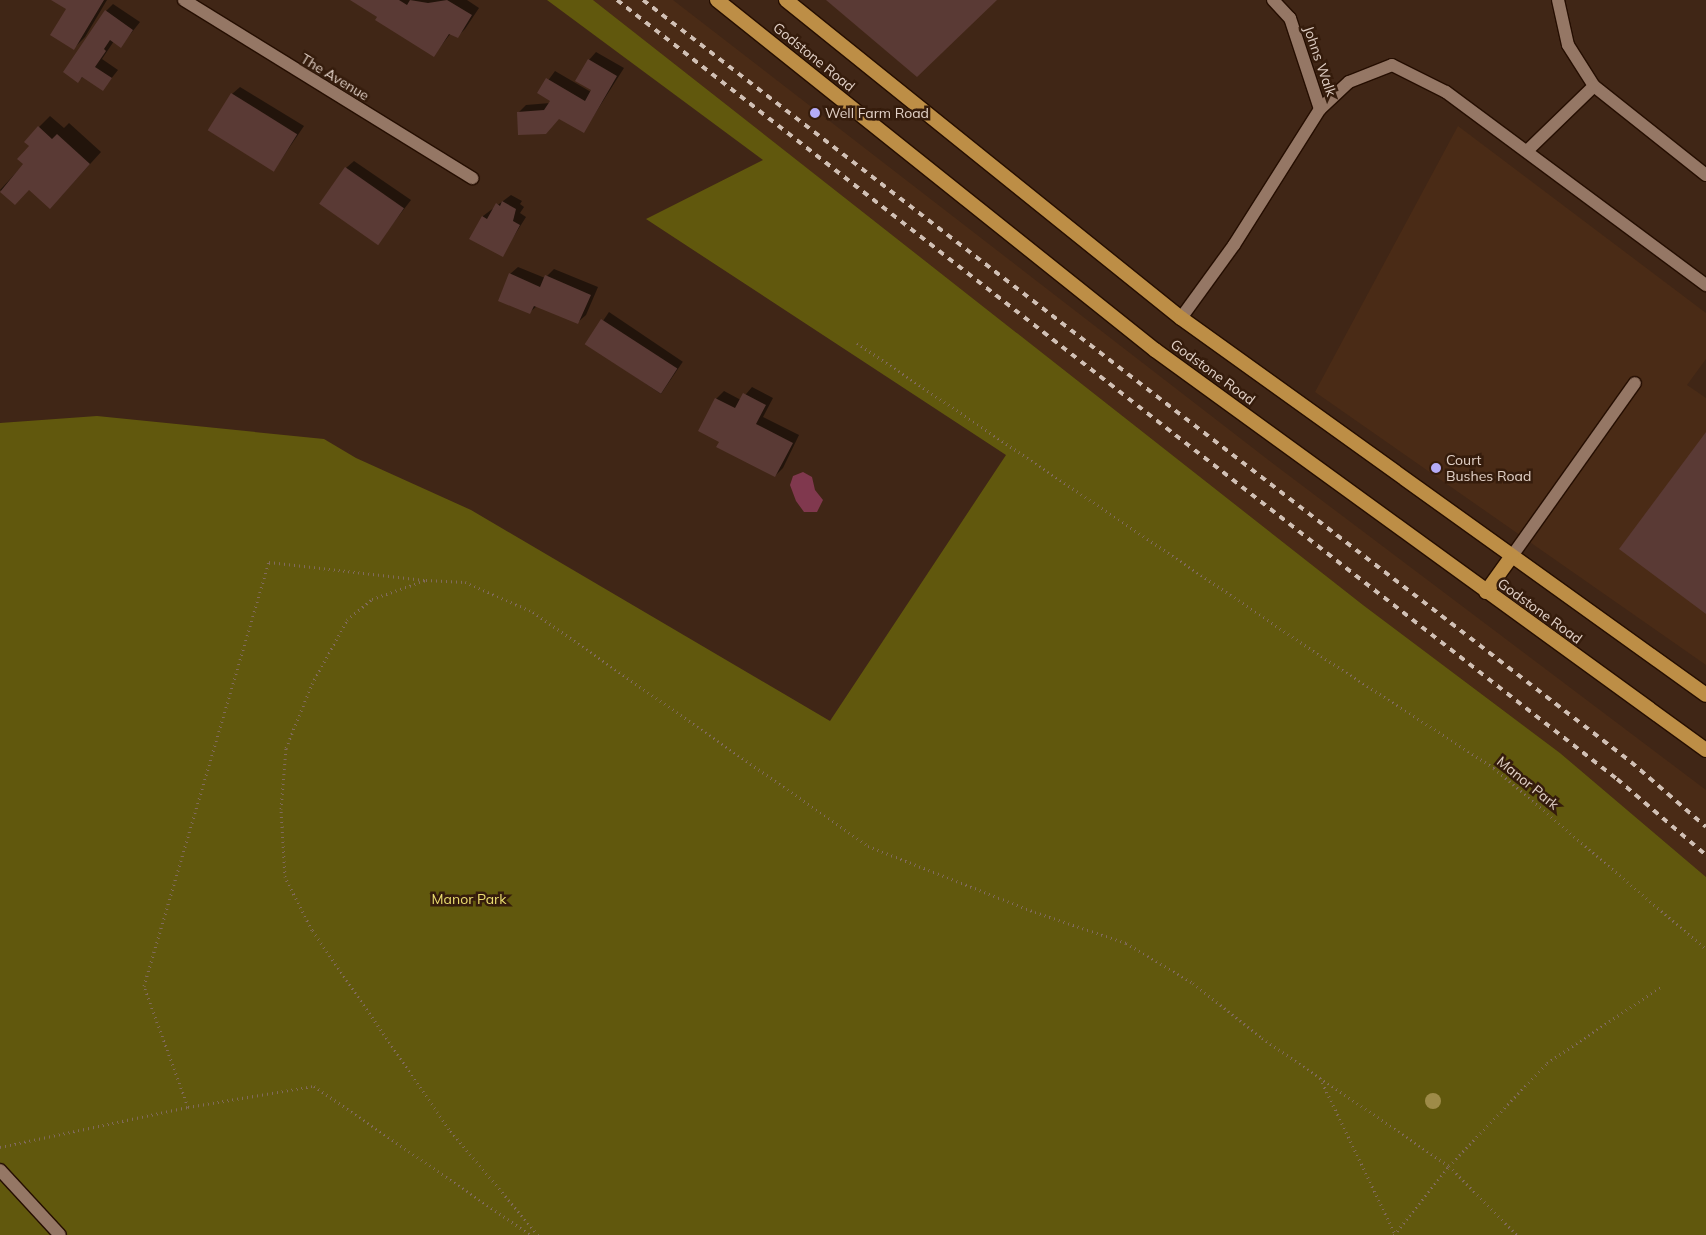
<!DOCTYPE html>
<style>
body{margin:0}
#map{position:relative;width:1706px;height:1235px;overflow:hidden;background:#402616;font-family:Mulish,sans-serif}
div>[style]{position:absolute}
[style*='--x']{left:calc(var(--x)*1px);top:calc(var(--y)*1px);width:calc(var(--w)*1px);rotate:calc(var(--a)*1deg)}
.built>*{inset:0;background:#4a2b16}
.green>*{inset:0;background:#61580d}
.water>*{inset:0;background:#80384e}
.shadow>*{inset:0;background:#0007;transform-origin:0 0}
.building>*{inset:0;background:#5a3a35;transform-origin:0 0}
.path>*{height:3px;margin-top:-1.5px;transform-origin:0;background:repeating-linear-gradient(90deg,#816a5c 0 1px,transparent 0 5px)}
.roads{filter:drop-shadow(1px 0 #250e01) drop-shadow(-1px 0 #250e01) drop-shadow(0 1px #250e01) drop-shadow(0 -1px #250e01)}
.service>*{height:12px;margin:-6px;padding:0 6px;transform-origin:6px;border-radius:6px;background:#957765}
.minor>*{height:12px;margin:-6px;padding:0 6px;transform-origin:6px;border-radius:6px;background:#957765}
.trunk>*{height:14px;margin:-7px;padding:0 7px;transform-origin:7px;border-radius:7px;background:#bd8e46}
.rail>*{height:4px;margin-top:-2px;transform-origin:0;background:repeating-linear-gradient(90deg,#d1c0b5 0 6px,transparent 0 12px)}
.trees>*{width:16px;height:16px;margin:-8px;border-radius:50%;background:#9e8b48}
.dots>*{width:14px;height:14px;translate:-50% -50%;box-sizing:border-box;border:2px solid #351c0c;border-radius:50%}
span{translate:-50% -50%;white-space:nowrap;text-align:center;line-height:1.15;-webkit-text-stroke:5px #351c0c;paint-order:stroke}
.street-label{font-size:14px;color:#e2d1c7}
.poi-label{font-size:14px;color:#e2d1c7}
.left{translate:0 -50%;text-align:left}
.park-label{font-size:14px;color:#ebdd70}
</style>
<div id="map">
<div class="built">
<i style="clip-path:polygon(593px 0,673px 0,1271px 462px,1706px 790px,1706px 877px,1560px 753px,1363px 605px)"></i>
<i style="clip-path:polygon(1458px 126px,1706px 313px,1706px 359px,1687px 385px,1706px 398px,1706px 665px,1315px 392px)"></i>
</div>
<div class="green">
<i style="clip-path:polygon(547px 0,593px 0,1363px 605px,1560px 753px,1706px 877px,1706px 1235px,0 1235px,0 423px,97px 416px,324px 439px,356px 458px,471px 510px,830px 721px,1006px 455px,646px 219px,763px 160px)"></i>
</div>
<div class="water">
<i style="clip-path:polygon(803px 472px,812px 477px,815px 490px,823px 500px,817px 512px,804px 512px,796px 501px,790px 485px,793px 476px)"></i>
</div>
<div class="shadow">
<i style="clip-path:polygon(53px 0,107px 0,85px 37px,74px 48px,68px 9px)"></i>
<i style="clip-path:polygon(352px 0,467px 0,479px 8px,465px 29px,457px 37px,451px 33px,434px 55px)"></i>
<i style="clip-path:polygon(113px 4px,140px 22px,121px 46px,114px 41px,102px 59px,118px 70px,103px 89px,84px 76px,78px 81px,106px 11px)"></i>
<i style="clip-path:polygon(596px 52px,624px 68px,584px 131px,559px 118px,519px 112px,526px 105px,550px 103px,551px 100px,539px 93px,555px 71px,591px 92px,589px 60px)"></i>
<i style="clip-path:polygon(240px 87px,304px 126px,274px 170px,232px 94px)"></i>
<i style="clip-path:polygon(50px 116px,64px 128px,69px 123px,101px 152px,61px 196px,29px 188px,15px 203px,0 190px,25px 163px,39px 127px)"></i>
<i style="clip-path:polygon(354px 161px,411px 200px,378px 243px,346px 168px)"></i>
<i style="clip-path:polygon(511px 195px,522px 201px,520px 204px,524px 207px,520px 213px,526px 217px,502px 255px,471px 238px,483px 216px)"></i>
<i style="clip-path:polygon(518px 267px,545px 278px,554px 269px,598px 287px,586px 315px,578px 322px,537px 306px,530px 312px,510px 274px)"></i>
<i style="left:609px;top:312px;width:89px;height:39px;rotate:34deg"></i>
<i style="clip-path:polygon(752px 387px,773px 398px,763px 417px,799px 435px,783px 468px,775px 476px,720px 441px,716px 399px,724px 391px,741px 400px)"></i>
</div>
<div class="building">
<i style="clip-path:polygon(51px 0,104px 0,74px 50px,50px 35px,66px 9px)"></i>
<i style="clip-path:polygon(350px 0,399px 0,407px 5px,410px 0,428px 3px,447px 0,472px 15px,458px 38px,449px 34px,434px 57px,375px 20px,377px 17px)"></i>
<i style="clip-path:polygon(826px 0,997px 0,917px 77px)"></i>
<i style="clip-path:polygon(105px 10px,133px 30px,121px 48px,110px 40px,104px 49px,106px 51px,95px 67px,112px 78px,103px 91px,82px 77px,78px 83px,63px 72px)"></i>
<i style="clip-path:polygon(588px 59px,617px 76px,584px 133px,559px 119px,546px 134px,518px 135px,517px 112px,544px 110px,550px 101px,537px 93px,546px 78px,585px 101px,591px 90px,575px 81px)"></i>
<i style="left:231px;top:93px;width:78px;height:44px;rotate:32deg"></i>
<i style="clip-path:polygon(38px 126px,52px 139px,57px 134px,90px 164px,50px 209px,29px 190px,15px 205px,0 192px,23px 164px,17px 159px,29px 146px,24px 142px)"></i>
<i style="left:345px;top:167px;width:72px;height:45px;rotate:35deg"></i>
<i style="clip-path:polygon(502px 201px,516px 209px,513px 221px,520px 225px,503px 257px,469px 239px,482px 216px,487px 219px,496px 203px,500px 206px)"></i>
<i style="clip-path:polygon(509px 273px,540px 287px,545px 275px,591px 295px,578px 324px,534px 306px,530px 314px,498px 301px)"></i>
<i style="left:601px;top:319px;width:91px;height:30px;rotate:33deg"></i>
<i style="clip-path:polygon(743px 393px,766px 405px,756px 424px,793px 443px,775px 477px,716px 447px,719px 442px,698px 431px,715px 398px,735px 408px)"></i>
<i style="clip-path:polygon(1706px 432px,1706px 614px,1619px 549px)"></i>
</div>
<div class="path">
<i style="--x:857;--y:343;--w:560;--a:34"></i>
<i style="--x:1321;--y:656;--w:206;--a:32.9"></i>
<i style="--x:1494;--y:768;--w:279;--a:40.5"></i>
<i style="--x:1320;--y:1078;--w:173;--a:64.3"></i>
<i style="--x:188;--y:1107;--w:129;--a:-110"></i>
<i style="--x:144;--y:986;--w:442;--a:-73.6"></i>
<i style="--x:269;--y:562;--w:156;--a:6.6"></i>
<i style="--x:0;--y:1147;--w:192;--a:-12"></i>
<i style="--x:188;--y:1107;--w:128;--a:-9.5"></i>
<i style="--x:314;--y:1086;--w:263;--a:34.5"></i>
<i style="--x:538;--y:1235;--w:138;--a:-130"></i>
<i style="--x:449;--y:1129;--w:242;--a:-124.5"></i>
<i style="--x:312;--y:930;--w:59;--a:-117"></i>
<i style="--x:285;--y:877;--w:68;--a:-93.4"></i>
<i style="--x:281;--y:809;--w:61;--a:-85.3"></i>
<i style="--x:286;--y:748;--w:69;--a:-67.9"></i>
<i style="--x:312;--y:684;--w:73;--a:-61.3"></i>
<i style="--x:347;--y:620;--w:33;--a:-40"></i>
<i style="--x:372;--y:599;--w:57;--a:-19.4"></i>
<i style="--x:426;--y:580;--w:39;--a:3"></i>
<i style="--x:465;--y:582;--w:74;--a:23.8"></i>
<i style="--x:533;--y:612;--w:409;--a:34.9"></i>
<i style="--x:868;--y:846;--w:180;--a:21.6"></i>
<i style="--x:1035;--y:912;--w:96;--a:18.8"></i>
<i style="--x:1126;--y:943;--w:78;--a:30.8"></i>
<i style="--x:1193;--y:983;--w:88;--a:38.6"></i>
<i style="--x:1262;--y:1038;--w:227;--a:34.4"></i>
<i style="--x:1449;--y:1166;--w:97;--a:45.4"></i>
<i style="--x:1394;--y:1235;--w:88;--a:-51.4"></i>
<i style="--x:1449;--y:1166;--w:142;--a:-46.4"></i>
<i style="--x:1547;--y:1063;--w:138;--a:-33.8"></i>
</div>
<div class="roads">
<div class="service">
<i style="--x:1512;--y:556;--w:212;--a:-54.6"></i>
</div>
<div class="minor">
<i style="--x:184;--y:0;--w:339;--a:31.7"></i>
<i style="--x:1273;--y:0;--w:25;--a:47"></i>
<i style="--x:1290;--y:18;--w:96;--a:71.8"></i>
<i style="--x:1558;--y:0;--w:46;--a:77.5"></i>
<i style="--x:1568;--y:45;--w:49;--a:57.6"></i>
<i style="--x:1527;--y:151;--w:93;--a:-44.1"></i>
<i style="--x:1594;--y:86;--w:143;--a:38.5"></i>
<i style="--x:1181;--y:318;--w:90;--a:-54"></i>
<i style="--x:1234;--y:245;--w:161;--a:-57.7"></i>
<i style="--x:1320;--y:109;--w:40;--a:-43"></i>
<i style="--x:1349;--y:82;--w:46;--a:-21.6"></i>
<i style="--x:1392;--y:65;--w:60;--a:26.6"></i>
<i style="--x:1446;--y:92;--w:324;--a:36.6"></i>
<i style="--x:0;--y:1170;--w:88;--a:47.3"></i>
</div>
<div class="trunk">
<i style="--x:717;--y:0;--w:561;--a:38.63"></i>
<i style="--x:1155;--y:350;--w:681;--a:35.98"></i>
<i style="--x:786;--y:0;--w:507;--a:38.84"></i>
<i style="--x:1181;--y:318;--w:646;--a:35.68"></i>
<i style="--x:1486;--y:592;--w:44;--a:-54.2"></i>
</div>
</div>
<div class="rail">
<i style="--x:617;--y:0;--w:1268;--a:37.92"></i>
<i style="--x:1617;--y:779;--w:117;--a:40.5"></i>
<i style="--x:643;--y:0;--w:1248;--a:37.64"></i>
<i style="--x:1631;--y:762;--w:99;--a:40.9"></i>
</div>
<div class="trees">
<i style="left:1433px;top:1101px"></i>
</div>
<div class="dots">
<i style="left:815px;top:113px;background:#b5acf8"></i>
<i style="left:1436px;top:468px;background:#b5acf8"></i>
</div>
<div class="street-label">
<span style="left:814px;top:57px;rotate:39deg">Godstone Road</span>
<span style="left:1320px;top:61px;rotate:71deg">Johns Walk</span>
<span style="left:335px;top:77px;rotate:31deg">The Avenue</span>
<span style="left:1213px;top:372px;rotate:36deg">Godstone Road</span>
<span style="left:1540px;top:611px;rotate:36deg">Godstone Road</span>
<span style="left:1528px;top:783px;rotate:39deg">Manor Park</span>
</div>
<div class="poi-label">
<span class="left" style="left:825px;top:113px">Well Farm Road</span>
<span class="left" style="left:1446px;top:468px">Court<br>Bushes Road</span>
</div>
<div class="park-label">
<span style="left:469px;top:899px">Manor Park</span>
</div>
</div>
